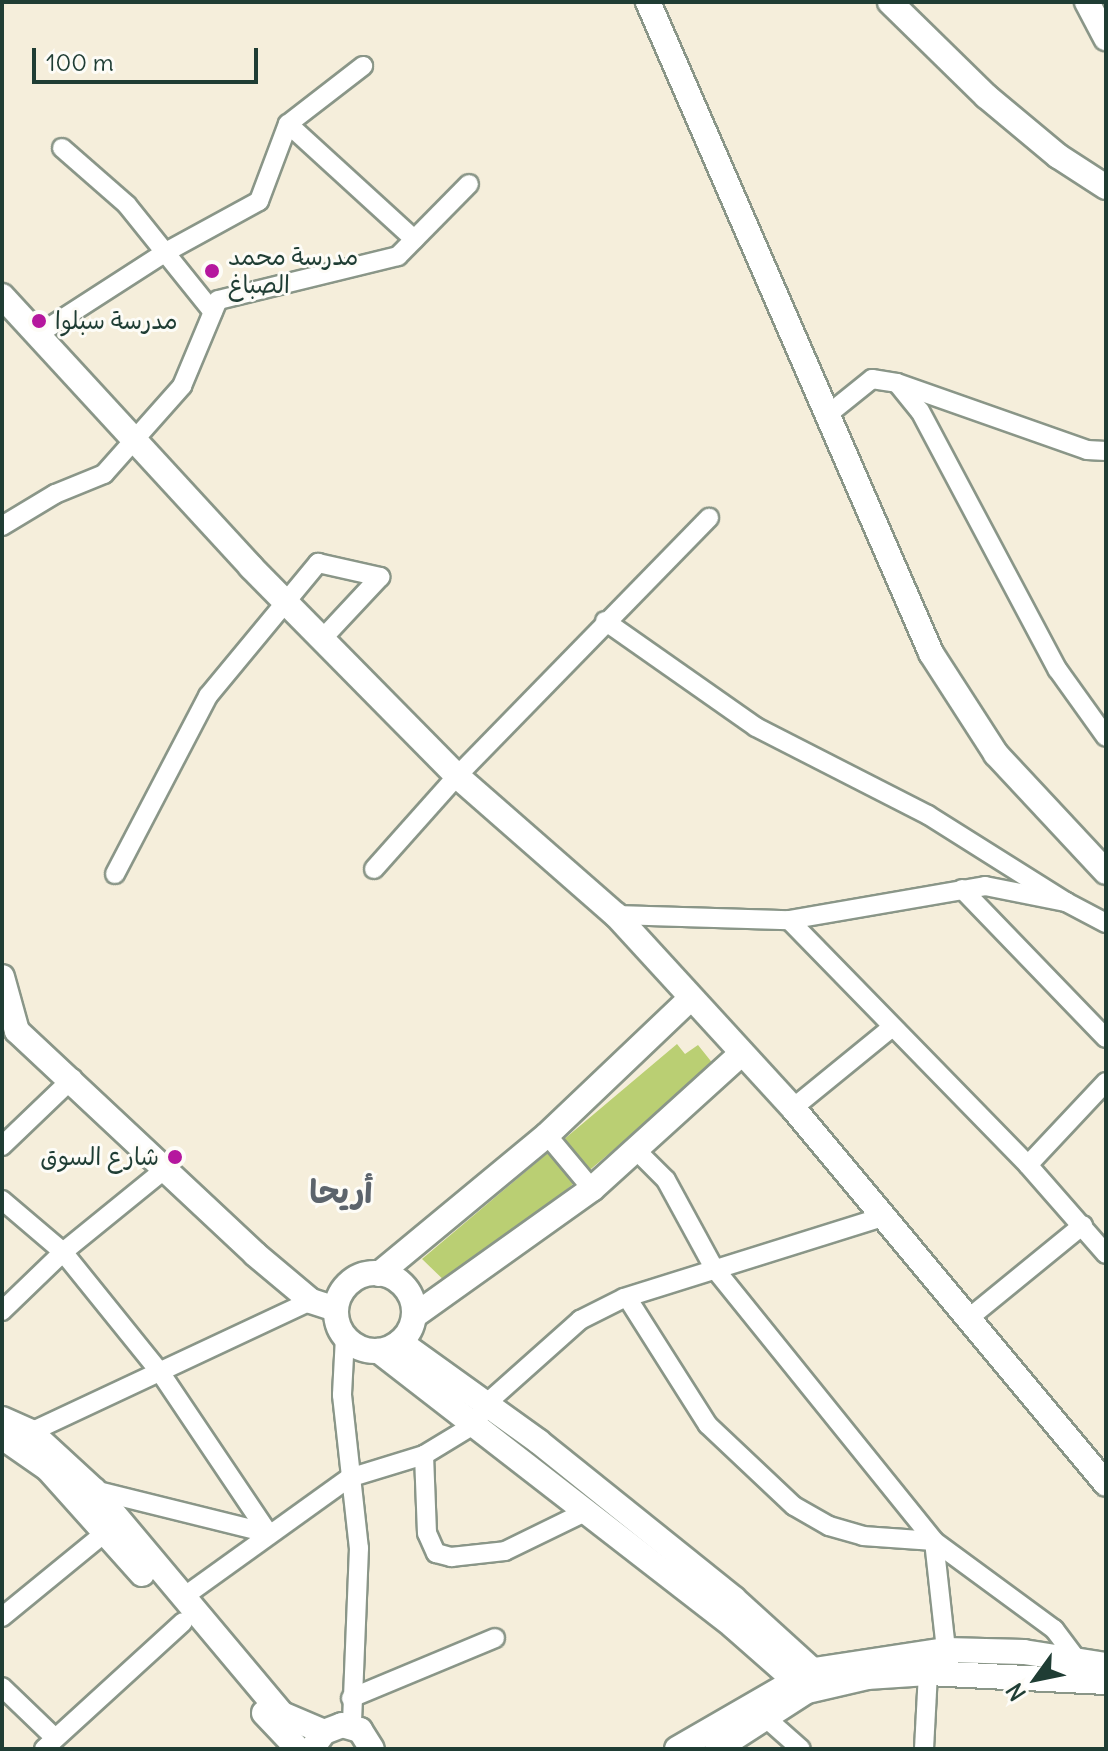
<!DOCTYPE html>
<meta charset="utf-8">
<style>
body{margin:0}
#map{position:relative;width:1108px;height:1751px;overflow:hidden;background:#f5eedb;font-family:Delius,"Playpen Sans Arabic",sans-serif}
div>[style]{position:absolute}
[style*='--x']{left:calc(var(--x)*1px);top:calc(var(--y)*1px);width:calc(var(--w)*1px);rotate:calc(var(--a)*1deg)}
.green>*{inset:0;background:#bacf73}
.roads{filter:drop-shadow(2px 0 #8a9688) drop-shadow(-2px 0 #8a9688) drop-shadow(0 2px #8a9688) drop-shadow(0 -2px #8a9688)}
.minor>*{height:18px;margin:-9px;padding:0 9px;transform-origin:9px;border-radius:9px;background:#fff}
.major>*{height:24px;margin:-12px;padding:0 12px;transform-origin:12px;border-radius:12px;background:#fff}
.major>.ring{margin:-12px;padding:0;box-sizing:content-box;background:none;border:24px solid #fff;border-radius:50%}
.dots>*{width:22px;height:22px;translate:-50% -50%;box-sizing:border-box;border:4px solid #fdfcf7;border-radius:50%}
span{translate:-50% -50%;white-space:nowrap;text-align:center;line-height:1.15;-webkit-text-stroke:6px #fdfcf7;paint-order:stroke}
.poi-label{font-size:24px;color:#1f3d34}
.left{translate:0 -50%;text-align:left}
.right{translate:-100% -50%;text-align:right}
.district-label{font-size:32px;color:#5c646c;font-weight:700}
.frame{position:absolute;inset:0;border:4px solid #1f3d34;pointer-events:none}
.north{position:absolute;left:996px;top:1639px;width:80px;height:80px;-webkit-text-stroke:6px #fdfcf7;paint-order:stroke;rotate:237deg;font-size:22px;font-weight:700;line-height:32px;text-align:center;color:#1f3d34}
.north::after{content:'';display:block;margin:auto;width:28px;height:36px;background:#1f3d34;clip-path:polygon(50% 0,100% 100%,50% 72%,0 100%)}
.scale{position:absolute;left:32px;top:48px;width:226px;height:36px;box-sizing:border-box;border:4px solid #1f3d34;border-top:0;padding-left:10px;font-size:24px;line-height:28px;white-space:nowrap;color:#1f3d34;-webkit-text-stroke:6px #fdfcf7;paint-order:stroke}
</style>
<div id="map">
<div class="green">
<i style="clip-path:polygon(677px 1044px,685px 1054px,698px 1045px,714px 1065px,451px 1287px,422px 1259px)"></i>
</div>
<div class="roads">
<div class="minor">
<i style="--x:288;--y:124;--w:171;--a:42.4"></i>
<i style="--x:62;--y:148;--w:86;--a:41.2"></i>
<i style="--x:127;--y:205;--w:137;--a:51.2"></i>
<i style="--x:37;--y:335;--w:153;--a:-32.8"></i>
<i style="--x:166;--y:252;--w:106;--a:-28.7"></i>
<i style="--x:259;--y:201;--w:82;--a:-69.4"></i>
<i style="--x:288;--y:124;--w:95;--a:-37.7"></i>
<i style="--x:897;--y:383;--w:201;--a:19.4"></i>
<i style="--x:1087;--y:450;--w:19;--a:3"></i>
<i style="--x:826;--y:416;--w:59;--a:-38.8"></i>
<i style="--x:872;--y:379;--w:25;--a:9"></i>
<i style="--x:897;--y:383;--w:36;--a:51"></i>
<i style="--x:920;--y:411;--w:293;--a:62"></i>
<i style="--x:1058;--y:670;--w:82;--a:54.4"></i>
<i style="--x:2;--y:526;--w:62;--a:-31.1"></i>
<i style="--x:55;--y:494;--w:53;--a:-22.2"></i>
<i style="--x:104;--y:474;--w:118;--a:-48.4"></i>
<i style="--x:182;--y:386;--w:93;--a:-67.3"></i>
<i style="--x:218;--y:300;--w:185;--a:-13.7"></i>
<i style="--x:398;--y:256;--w:101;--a:-45.4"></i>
<i style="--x:605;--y:621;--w:184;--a:35.1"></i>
<i style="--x:756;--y:727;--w:193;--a:27.1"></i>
<i style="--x:928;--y:815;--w:163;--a:32.2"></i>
<i style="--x:374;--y:869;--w:125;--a:-48.3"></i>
<i style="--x:457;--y:776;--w:361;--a:-45.7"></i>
<i style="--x:115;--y:874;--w:201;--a:-62.4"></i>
<i style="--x:208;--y:696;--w:173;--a:-50.4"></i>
<i style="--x:318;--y:563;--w:64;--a:12.7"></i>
<i style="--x:380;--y:577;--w:82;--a:133"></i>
<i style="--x:962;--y:889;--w:207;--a:46"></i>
<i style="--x:616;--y:915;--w:173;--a:1.7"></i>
<i style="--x:789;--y:920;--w:199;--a:-9.8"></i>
<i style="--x:985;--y:886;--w:83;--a:11.2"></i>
<i style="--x:1066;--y:902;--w:45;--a:27.7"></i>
<i style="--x:789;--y:920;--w:342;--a:45.7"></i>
<i style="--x:1028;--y:1165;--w:118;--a:48.8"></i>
<i style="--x:793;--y:1108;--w:125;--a:-39.2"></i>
<i style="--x:547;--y:1135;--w:70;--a:50.2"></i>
<i style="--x:2;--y:1146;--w:98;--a:-43.8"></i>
<i style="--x:636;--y:1150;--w:42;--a:45"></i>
<i style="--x:666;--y:1180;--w:100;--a:61.4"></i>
<i style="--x:714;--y:1268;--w:351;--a:51.1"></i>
<i style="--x:934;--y:1541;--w:110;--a:83.7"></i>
<i style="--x:1028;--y:1165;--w:114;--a:-46.8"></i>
<i style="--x:2;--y:1200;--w:80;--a:40.4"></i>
<i style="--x:63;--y:1252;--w:154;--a:51.1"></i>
<i style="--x:160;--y:1372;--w:194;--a:56.1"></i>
<i style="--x:628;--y:1299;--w:149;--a:57.6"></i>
<i style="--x:708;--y:1425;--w:118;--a:43.3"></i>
<i style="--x:794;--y:1506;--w:40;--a:29.7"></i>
<i style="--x:829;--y:1526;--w:35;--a:16"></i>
<i style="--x:863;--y:1536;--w:71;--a:4"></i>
<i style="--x:934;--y:1541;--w:149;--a:36.3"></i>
<i style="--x:1054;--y:1629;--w:38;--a:53"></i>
<i style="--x:2;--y:1311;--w:85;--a:-44"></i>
<i style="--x:63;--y:1252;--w:132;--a:-39.1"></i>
<i style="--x:969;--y:1318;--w:147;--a:-39.2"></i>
<i style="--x:345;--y:1337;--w:58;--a:93"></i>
<i style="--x:342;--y:1395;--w:154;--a:83.7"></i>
<i style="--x:359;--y:1548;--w:178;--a:92.3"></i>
<i style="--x:31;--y:1432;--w:309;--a:-25.1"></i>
<i style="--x:424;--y:1455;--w:78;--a:87.8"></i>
<i style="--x:427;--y:1533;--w:22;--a:66"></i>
<i style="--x:436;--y:1553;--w:16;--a:15"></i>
<i style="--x:451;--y:1557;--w:54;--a:-6.3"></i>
<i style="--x:505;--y:1551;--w:91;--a:-26"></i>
<i style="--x:94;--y:1490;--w:179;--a:13.9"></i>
<i style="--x:182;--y:1598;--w:206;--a:-35.7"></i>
<i style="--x:349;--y:1478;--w:78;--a:-17"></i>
<i style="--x:424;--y:1455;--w:60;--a:-31.3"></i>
<i style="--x:475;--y:1424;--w:24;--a:-60"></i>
<i style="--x:487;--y:1403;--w:125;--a:-41.7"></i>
<i style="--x:580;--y:1320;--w:49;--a:-26.6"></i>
<i style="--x:624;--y:1298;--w:274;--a:-17.4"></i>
<i style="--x:2;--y:1617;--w:136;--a:-39.3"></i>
<i style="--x:2;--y:1687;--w:74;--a:43.9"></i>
<i style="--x:351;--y:1698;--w:156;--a:-22.6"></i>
<i style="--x:767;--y:1719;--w:45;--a:41.4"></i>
<i style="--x:44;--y:1749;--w:188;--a:-42.4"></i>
<i style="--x:924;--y:1749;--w:76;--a:-87"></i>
</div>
<div class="major">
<i style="--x:648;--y:2;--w:710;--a:66.5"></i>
<i style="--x:931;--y:653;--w:120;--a:57.2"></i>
<i style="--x:996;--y:754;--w:161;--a:47"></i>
<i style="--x:890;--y:2;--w:134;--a:44.4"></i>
<i style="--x:986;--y:96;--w:94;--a:39.8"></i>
<i style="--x:1058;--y:156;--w:57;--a:32.9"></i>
<i style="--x:1087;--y:2;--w:41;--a:62.2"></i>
<i style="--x:2;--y:296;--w:368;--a:47.4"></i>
<i style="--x:251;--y:567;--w:293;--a:45.4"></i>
<i style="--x:457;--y:776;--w:211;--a:41.2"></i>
<i style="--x:616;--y:915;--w:262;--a:47.5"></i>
<i style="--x:793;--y:1108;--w:489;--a:50.2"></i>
<i style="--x:2;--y:977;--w:56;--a:74.5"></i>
<i style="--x:17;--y:1031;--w:326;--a:43.1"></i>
<i style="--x:255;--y:1254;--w:73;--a:40"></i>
<i style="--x:311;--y:1301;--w:26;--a:18"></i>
<i class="ring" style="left:336px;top:1273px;width:54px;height:54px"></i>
<i style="--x:379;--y:1274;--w:218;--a:-39.6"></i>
<i style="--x:547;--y:1135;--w:196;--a:-43.6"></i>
<i style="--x:414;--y:1316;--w:219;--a:-35.5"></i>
<i style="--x:592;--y:1189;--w:202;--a:-42.2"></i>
<i style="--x:400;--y:1342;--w:171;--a:35.7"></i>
<i style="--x:539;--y:1442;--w:250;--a:38.8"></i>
<i style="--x:734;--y:1599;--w:128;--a:42.2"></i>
<i style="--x:379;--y:1351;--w:448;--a:37.8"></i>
<i style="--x:733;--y:1626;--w:98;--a:41.3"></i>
<i style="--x:2;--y:1419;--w:32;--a:24"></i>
<i style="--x:31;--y:1432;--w:86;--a:42.6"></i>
<i style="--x:94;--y:1490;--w:292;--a:50"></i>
<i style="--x:282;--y:1714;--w:46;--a:23.2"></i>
<i style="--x:2;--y:1437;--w:56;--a:34.8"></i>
<i style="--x:48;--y:1469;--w:141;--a:48.2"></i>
<i style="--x:264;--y:1713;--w:50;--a:46.6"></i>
<i style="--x:316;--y:1743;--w:14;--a:-54"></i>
<i style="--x:324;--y:1732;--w:19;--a:-21"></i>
<i style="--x:342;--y:1725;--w:19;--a:16"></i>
<i style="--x:360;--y:1730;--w:22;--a:58"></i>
<i style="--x:677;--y:1749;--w:158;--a:-30"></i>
<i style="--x:814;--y:1670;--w:134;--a:-8.6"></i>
<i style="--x:946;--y:1650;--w:78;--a:1.5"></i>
<i style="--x:1024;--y:1652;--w:83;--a:9"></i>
<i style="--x:717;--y:1749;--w:107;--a:-32.8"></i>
<i style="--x:807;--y:1691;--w:62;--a:-13.1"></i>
<i style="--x:867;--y:1677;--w:61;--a:-3.8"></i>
<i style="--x:928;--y:1673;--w:178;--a:2.9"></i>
</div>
</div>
<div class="dots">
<i style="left:212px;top:271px;background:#b5179e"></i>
<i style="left:39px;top:321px;background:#b5179e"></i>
<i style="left:175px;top:1157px;background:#b5179e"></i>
</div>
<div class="poi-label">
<span class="left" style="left:228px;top:271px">مدرسة محمد<br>الصباغ</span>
<span class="left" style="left:55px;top:321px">مدرسة سبلوا</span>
<span class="right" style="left:159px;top:1157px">شارع السوق</span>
</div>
<div class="district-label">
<span style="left:341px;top:1192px">أريحا</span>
</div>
<div class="frame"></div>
<div class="north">N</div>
<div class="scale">100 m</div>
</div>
